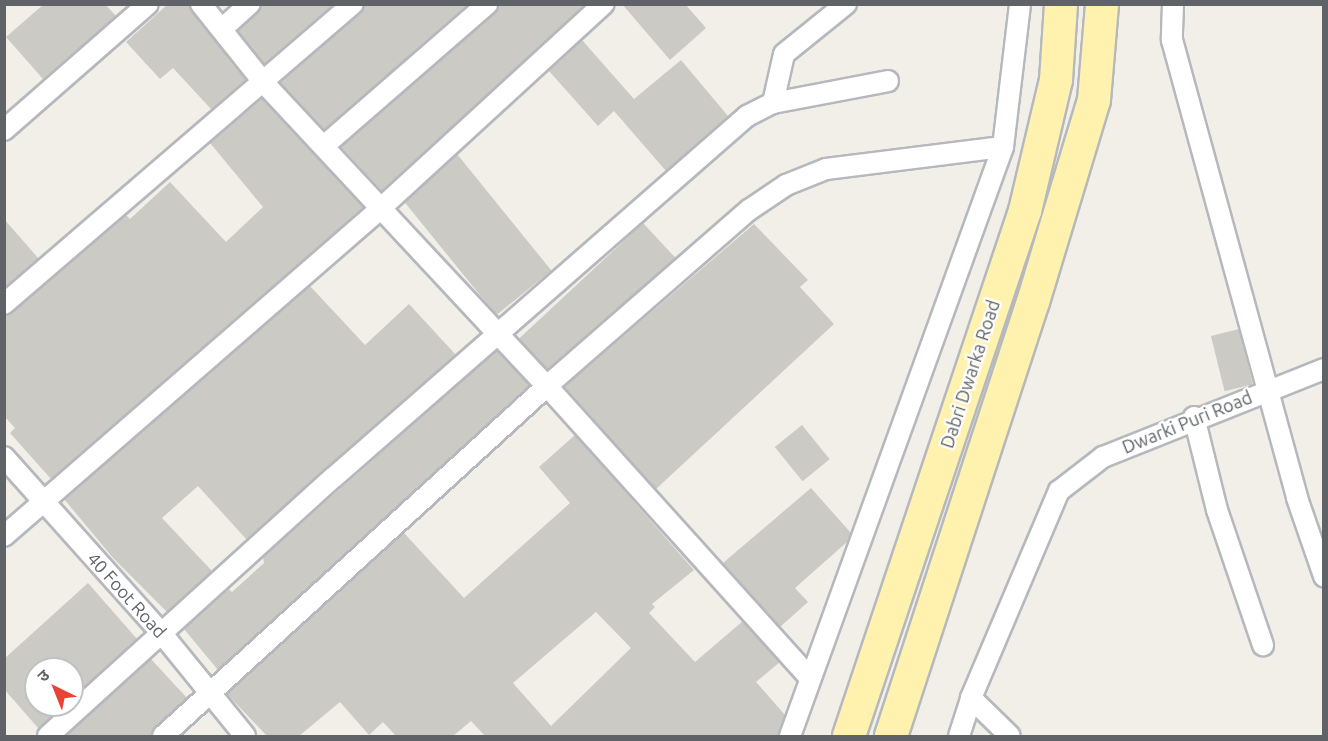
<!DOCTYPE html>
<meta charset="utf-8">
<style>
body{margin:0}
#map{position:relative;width:1328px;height:741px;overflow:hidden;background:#f1efe8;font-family:Ubuntu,"Noto Sans Devanagari",sans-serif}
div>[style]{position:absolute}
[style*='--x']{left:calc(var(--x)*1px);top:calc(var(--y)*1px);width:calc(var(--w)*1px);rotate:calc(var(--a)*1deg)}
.building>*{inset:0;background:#cccac5;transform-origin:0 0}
.roads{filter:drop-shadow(2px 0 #b5b8bc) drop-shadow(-2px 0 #b5b8bc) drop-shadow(0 2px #b5b8bc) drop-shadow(0 -2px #b5b8bc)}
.street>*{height:20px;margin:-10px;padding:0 10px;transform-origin:10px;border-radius:10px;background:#fff}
.primary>*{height:32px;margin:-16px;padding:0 16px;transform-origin:16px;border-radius:16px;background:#fff2af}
span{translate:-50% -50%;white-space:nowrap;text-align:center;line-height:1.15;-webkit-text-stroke:4.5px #fff;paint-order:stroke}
.street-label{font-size:18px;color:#5f6368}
.frame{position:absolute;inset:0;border:6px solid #5f6368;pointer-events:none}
.north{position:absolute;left:24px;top:657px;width:60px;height:60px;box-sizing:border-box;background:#fff;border:2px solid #bfc1c3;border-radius:50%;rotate:317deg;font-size:16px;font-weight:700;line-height:24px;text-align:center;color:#5f6368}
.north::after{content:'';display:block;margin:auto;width:21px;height:27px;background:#ea4335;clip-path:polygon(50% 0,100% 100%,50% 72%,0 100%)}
</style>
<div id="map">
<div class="building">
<i style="clip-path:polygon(44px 4px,105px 4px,116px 16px,43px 79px,6px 37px)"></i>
<i style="clip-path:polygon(168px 4px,189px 4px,246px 80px,212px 110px,173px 68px,160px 79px,126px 42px)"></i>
<i style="clip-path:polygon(262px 4px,334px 4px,264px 64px,238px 31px)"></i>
<i style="clip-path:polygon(365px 4px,468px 4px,324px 130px,280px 83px,361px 13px)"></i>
<i style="clip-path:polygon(499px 4px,586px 4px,382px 191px,341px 147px,495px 13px)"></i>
<i style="clip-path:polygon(622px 4px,685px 4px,706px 28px,670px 60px)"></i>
<i style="clip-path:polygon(582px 40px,634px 99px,681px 60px,728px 116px,666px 171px,614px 111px,598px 126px,549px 71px)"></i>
<i style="clip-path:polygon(262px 98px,364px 207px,51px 479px,10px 433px,15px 428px,4px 416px,4px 316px,126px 215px,130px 219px,170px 182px,226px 242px,263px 207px,210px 143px)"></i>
<i style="left:457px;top:154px;width:150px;height:71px;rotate:51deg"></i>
<i style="clip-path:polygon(4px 219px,39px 259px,4px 288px)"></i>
<i style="left:643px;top:223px;width:48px;height:170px;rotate:47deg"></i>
<i style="clip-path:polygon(754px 224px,808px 280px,800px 287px,834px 324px,656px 489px,564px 387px)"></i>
<i style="clip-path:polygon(310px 286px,365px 345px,409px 304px,456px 355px,247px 540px,198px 486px,162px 518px,212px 571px,167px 612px,114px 559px,64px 499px)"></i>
<i style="left:1239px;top:329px;width:57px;height:29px;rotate:76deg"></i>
<i style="clip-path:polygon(497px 350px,530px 385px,218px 670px,184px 629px,229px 589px,232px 592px,264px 563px,263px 557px)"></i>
<i style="left:802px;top:425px;width:44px;height:35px;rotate:51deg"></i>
<i style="clip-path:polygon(evenodd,575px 435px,694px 570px,652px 604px,655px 607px,649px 613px,695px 662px,743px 621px,780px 662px,756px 682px,785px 715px,778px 736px,485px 736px,471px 721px,453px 736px,396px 736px,383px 722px,369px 735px,340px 702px,299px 736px,267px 736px,227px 694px,404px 533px,464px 598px,570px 503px,539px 467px,575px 435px,596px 612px,631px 648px,551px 726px,513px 683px,596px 612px)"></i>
<i style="clip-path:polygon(811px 488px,851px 533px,847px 542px,795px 588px,808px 602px,780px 627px,723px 563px)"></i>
<i style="clip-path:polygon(88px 583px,137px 639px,72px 698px,72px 669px,36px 669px,36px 705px,64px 705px,39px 729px,4px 689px,4px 659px)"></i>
<i style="clip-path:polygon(151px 659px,187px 698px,155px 727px,151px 736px,65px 736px)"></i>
</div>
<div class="roads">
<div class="street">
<i style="--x:201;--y:4;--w:101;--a:51.4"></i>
<i style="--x:264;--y:83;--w:415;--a:47"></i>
<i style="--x:547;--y:386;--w:393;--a:48"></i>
<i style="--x:1173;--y:4;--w:36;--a:92"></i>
<i style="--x:1172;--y:40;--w:475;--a:74.7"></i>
<i style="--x:1297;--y:498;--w:83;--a:70.9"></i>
<i style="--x:223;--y:28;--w:36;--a:-42"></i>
<i style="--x:773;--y:103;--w:50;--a:-77.3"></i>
<i style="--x:784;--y:54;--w:80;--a:-38.9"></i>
<i style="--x:4;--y:130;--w:191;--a:-41.2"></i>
<i style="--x:325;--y:145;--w:215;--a:-41"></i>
<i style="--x:4;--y:304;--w:460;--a:-40.7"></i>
<i style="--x:1194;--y:417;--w:96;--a:76.1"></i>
<i style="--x:1217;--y:510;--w:143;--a:71.2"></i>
<i style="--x:4;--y:457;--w:239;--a:48.2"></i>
<i style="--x:163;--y:635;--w:130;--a:50.9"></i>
<i style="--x:4;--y:536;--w:500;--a:-41"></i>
<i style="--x:381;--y:208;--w:302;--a:-42.5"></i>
<i style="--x:971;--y:698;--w:54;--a:44.3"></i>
<i style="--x:48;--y:736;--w:384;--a:-42.2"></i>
<i style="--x:333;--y:478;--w:550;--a:-41.17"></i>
<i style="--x:747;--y:116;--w:29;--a:-27"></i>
<i style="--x:773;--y:103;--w:117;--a:-10.8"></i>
<i style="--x:163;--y:736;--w:520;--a:-42.35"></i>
<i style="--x:547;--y:386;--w:268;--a:-41.1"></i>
<i style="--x:749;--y:210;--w:45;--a:-34"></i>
<i style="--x:786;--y:185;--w:43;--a:-21.8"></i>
<i style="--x:826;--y:169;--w:178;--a:-7.1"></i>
<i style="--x:790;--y:736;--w:626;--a:-70.12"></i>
<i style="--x:1003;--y:147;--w:144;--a:-83.2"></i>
<i style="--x:959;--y:736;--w:40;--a:-72"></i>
<i style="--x:971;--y:698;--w:225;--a:-67"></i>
<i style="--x:1059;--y:491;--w:56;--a:-37.7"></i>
<i style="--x:1103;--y:457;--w:238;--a:-21.7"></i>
</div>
<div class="primary">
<i style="--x:849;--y:736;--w:554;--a:-71.47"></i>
<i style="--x:1025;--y:211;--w:135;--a:-76.7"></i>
<i style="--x:1056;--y:80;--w:76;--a:-86.2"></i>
<i style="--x:891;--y:736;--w:457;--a:-71.9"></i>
<i style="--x:1033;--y:302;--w:211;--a:-73.2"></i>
<i style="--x:1094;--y:100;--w:96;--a:-85.2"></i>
</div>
</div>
<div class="street-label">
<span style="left:970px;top:374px;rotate:-72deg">Dabri Dwarka Road</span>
<span style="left:1187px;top:422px;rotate:-22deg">Dwarki Puri Road</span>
<span style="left:127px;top:595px;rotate:48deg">40 Foot Road</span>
</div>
<div class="frame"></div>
<div class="north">उ</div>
</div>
